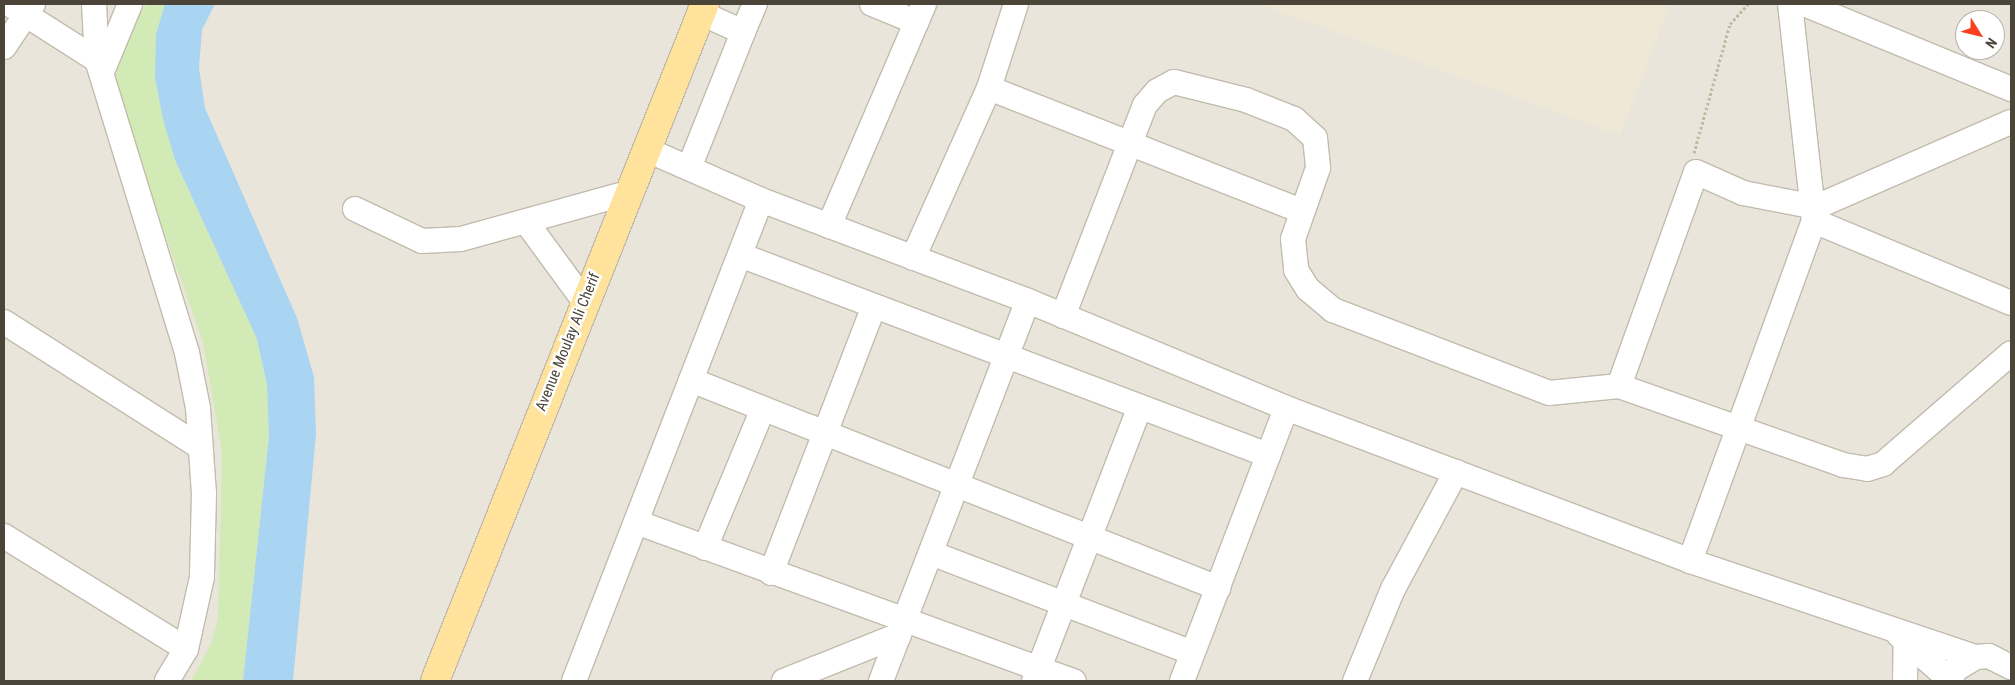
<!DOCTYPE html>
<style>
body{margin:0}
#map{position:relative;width:2015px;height:685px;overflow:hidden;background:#f6f3ec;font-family:"Roboto Condensed",sans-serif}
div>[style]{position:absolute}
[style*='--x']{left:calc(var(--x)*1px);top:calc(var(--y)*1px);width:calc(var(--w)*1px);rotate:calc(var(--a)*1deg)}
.residential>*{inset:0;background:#eae5da}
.education>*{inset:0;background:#efe8d6}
.green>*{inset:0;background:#d2eab5}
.water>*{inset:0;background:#a9d4f2}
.path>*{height:3px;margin-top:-1.5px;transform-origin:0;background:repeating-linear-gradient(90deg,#c4b79f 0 2.5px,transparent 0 5px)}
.roads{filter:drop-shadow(1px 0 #c2bbae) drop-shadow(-1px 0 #c2bbae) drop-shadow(0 1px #c2bbae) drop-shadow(0 -1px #c2bbae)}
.minor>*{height:24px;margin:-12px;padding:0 12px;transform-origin:12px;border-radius:12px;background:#fff}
.major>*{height:28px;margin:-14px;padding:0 14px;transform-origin:14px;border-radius:14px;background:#ffe39c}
span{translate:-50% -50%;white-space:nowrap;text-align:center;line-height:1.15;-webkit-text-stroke:5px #fff;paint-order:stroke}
.street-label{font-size:15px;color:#4b4439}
.frame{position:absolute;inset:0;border:5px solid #4b4439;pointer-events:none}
.north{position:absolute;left:1955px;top:10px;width:50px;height:50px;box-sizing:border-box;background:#fff;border:1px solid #b7b4b0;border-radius:50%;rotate:126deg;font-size:14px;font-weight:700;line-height:20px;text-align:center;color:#4b4439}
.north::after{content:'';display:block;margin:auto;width:18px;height:22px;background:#fc3f1d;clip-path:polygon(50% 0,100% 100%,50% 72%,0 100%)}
</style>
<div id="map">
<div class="residential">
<i style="clip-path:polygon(evenodd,4px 4px,2011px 4px,2011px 681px,4px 681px,4px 4px,1965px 20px,1995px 20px,1995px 50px,1965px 50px,1965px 20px)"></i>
</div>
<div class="education">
<i style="clip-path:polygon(1259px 4px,1670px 4px,1620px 135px)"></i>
</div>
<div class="green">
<i style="clip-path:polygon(147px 4px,165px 4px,156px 34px,155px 78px,175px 160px,257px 339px,267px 385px,269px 436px,243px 681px,191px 681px,211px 644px,218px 618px,222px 453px,203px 342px,114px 91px,116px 66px,133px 23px)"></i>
</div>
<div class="water">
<i style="clip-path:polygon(165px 4px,215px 4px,202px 30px,199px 68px,205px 108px,297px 318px,314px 377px,316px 434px,293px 681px,243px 681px,269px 436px,267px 385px,257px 339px,175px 160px,163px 119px,155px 78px,156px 34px)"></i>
</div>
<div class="path">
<i style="--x:1694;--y:153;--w:134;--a:-74.4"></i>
<i style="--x:1730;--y:24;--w:27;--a:-48"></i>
</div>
<div class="roads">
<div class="minor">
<i style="--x:9;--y:4;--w:104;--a:32.5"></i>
<i style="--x:94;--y:4;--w:56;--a:86.9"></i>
<i style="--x:97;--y:60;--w:307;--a:72.9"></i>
<i style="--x:187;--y:353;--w:56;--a:78.7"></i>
<i style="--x:198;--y:408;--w:85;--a:86"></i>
<i style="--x:204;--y:493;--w:84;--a:91.4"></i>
<i style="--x:202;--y:577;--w:74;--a:102.5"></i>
<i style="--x:186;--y:649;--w:37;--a:121"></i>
<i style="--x:872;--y:4;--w:48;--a:22.2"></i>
<i style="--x:1804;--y:4;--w:224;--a:22.3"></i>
<i style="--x:743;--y:32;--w:30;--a:-67"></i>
<i style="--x:4;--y:47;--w:52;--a:-56"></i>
<i style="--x:102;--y:72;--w:74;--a:-67.6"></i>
<i style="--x:989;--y:88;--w:335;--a:21.5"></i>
<i style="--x:645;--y:149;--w:127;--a:23.7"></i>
<i style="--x:761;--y:200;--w:285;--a:20.7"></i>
<i style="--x:1028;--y:301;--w:279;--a:22.5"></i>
<i style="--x:1286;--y:408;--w:432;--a:20.7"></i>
<i style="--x:1690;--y:561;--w:302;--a:18.6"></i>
<i style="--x:689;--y:168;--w:146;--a:-68.3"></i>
<i style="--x:743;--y:32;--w:46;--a:-155.7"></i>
<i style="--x:355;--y:209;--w:74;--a:25.5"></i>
<i style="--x:422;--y:241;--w:39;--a:-3"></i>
<i style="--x:461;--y:239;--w:175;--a:-15.5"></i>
<i style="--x:1814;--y:221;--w:213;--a:22.6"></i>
<i style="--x:527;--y:223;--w:97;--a:53.8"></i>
<i style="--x:829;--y:226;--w:241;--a:-66.8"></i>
<i style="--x:740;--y:255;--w:565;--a:20.75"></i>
<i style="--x:913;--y:258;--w:186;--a:-65.9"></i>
<i style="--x:989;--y:88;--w:88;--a:-72.2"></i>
<i style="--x:1063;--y:316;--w:226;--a:-68.8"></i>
<i style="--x:1145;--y:105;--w:18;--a:-49"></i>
<i style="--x:1157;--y:91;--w:19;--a:-28"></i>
<i style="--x:1174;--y:82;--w:74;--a:14"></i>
<i style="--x:1246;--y:100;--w:52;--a:21.6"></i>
<i style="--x:1294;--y:119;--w:28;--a:42"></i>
<i style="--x:1315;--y:138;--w:30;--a:84"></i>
<i style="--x:1318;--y:168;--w:75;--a:109.4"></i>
<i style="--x:1293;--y:239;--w:31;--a:84"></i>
<i style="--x:1296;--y:270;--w:22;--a:58"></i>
<i style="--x:1308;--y:289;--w:33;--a:40"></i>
<i style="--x:1333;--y:310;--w:231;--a:21"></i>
<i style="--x:1549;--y:393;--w:70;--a:-5.7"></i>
<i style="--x:1619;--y:386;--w:238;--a:19.4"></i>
<i style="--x:1843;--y:465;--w:24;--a:9"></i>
<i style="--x:1867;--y:469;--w:17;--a:-17"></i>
<i style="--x:1883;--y:464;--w:169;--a:-40.9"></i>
<i style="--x:4;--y:322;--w:232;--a:32.5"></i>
<i style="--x:691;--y:380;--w:567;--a:21.54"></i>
<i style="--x:1619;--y:386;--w:227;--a:-70.2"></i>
<i style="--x:1696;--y:172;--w:51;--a:24.1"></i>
<i style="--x:1743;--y:193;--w:74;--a:10.9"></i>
<i style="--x:1816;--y:207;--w:213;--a:-23.6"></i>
<i style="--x:636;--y:522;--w:466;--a:20"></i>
<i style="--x:4;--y:536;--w:214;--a:31.8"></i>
<i style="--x:705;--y:548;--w:151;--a:-67.4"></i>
<i style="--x:931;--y:553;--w:280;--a:20.9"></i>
<i style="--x:1690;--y:561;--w:362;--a:-70"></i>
<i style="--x:1814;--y:221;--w:218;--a:-96.3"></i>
<i style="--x:771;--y:573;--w:286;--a:-68.9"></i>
<i style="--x:1899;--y:635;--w:67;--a:41.3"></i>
<i style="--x:574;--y:681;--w:516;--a:-68.76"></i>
<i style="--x:784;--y:681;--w:124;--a:-21.8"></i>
<i style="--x:881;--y:681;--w:407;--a:-68.9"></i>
<i style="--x:1034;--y:681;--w:294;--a:-68.9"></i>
<i style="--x:1182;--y:681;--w:292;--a:-69.1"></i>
<i style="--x:1355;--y:681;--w:100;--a:-67.6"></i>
<i style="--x:1393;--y:589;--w:133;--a:-61.7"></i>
<i style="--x:1905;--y:681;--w:39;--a:-89"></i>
<i style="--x:1949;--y:681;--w:14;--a:-60"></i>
<i style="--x:1956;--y:669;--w:23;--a:-31"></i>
<i style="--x:1976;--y:657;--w:13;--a:-4"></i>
<i style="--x:1989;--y:656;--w:25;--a:27"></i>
</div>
<div class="major">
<i style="--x:435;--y:681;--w:729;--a:-68.26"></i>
</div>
</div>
<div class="street-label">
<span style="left:568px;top:342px;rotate:-68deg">Avenue Moulay Ali Cherif</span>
</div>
<div class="frame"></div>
<div class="north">N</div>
</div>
